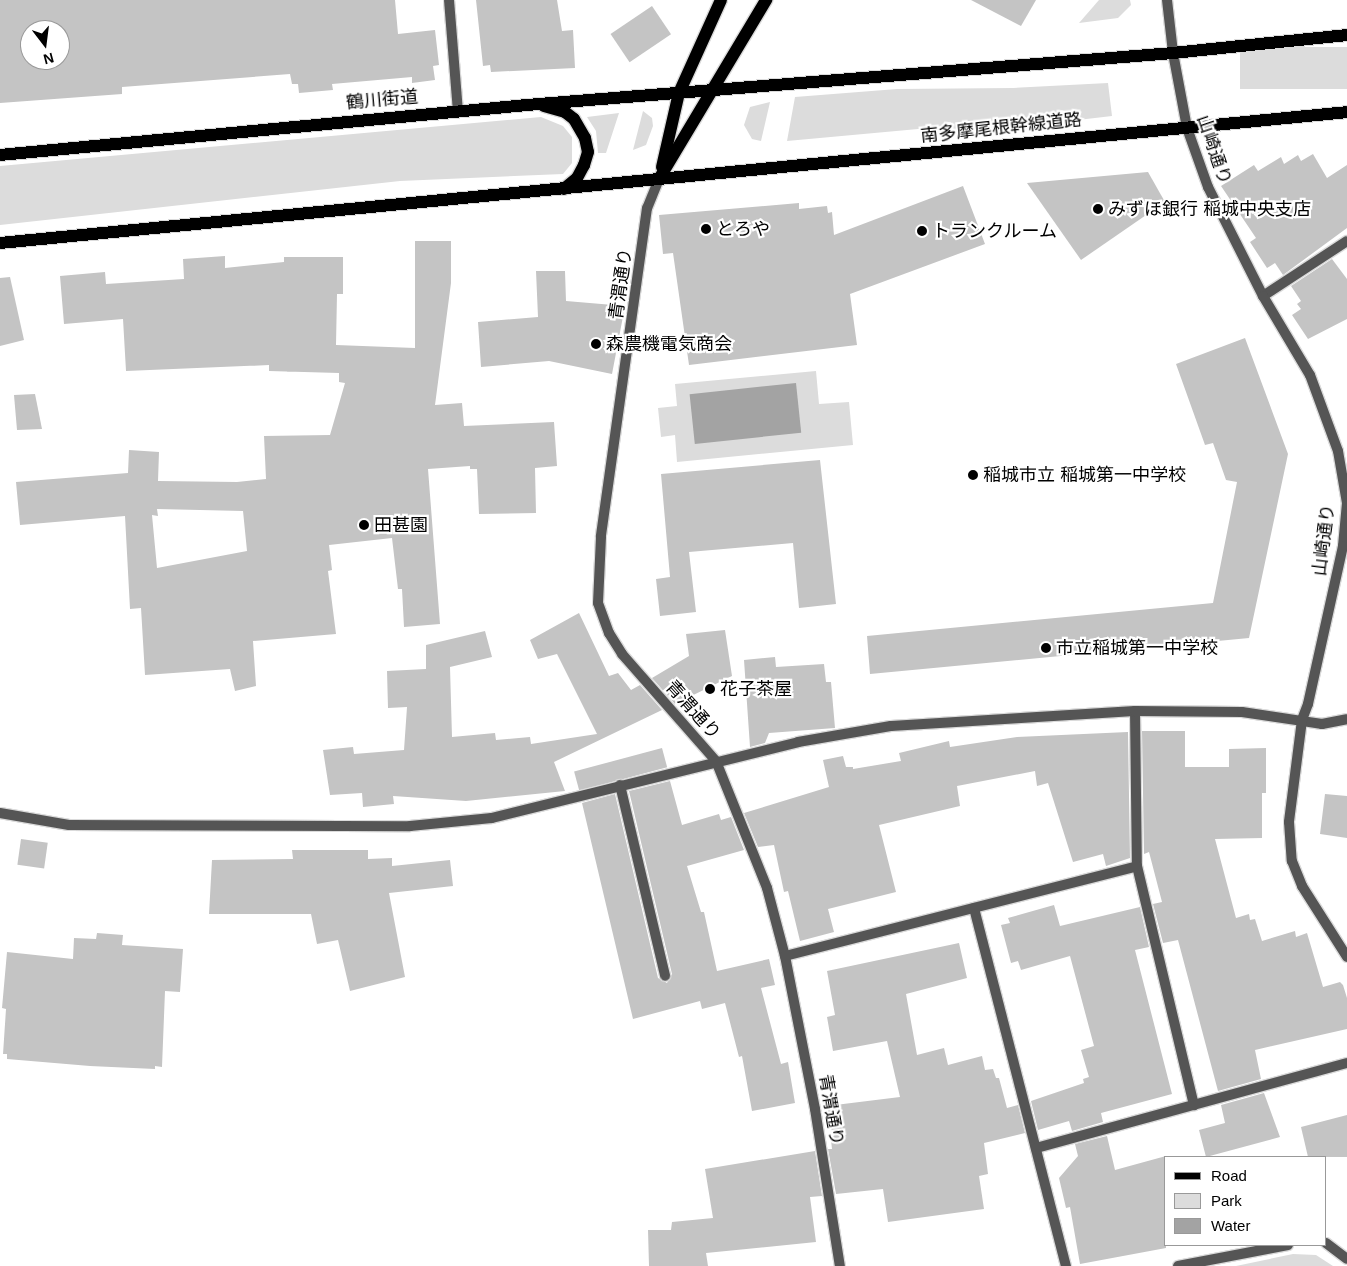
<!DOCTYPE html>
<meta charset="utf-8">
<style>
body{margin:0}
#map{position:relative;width:1347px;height:1266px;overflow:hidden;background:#fff;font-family:Arial,"Noto Sans JP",sans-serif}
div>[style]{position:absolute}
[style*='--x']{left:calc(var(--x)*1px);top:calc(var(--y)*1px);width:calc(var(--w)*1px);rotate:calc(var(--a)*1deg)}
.green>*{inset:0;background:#dcdcdc;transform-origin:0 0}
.water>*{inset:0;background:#a3a3a3;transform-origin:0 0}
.building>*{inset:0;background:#c4c4c4;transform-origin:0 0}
.roads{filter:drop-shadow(1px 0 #dbdbdb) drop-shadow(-1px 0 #dbdbdb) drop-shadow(0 1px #dbdbdb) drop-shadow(0 -1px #dbdbdb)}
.minor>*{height:10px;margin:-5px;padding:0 5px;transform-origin:5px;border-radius:5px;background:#555}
.tertiary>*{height:10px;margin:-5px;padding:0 5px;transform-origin:5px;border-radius:5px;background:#555}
.primary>*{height:12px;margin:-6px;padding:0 6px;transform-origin:6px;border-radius:6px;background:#000}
.dots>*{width:14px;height:14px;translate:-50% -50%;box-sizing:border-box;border:2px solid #fff;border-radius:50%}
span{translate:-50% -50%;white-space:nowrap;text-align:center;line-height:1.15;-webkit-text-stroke:4.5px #fff;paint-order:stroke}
.street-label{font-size:18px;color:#000}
.poi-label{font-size:18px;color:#000}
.left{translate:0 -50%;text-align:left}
.legend{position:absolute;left:1164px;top:1156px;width:162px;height:90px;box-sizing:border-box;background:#fff;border:1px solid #999;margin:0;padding:6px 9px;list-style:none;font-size:15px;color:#000}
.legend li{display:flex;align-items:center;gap:10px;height:25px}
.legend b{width:25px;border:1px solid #999}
.north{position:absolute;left:20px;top:20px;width:50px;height:50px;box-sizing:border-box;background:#fff;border:1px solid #999;border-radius:50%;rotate:165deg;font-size:14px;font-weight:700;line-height:20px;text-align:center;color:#000}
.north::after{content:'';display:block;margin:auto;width:18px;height:22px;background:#000;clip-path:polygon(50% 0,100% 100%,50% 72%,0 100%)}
</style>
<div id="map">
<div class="green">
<i style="clip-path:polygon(1099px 0,1130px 0,1131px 5px,1118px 18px,1079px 23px)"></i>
<i style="left:1347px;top:47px;width:42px;height:107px;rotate:90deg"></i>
<i style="clip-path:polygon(1108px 83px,1112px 116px,984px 131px,918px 129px,787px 141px,795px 97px,897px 89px,1013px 88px)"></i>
<i style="clip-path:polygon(770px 102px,761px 141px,752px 139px,744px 125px,750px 107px)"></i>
<i style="clip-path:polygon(643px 111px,652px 118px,653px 126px,646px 145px,633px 150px)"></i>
<i style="clip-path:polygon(619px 113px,606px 153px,598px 153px,596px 131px,587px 117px)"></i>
<i style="clip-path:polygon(541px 117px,563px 126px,572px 137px,572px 163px,563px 174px,400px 181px,0 225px,0 166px)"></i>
<i style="clip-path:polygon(816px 371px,819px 404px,849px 402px,853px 445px,677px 462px,675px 435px,661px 437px,658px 408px,677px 406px,675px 384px)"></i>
<i style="clip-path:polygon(1293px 1254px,1316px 1255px,1333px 1266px,1236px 1266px)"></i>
</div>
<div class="water">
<i style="left:796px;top:383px;width:50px;height:107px;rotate:84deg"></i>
</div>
<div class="building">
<i style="clip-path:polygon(evenodd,0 0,395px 0,398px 34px,435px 30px,439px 65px,433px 66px,435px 80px,412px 83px,412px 77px,332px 84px,333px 90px,299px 93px,298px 84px,292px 84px,290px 74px,122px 87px,122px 94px,0 103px,0 0,30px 30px,60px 30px,60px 60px,30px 60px,30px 30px)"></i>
<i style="clip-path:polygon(476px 0,557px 0,562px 31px,573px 30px,575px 68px,491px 72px,490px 65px,483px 66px)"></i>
<i style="clip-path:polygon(971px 0,1036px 0,1021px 26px)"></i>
<i style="left:652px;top:6px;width:34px;height:50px;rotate:56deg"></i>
<i style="clip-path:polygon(1313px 154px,1327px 178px,1347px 165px,1347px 228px,1283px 275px,1275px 263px,1267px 268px,1250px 242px,1256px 238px,1221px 186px,1254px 165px,1258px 171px,1281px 157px,1284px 164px,1298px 155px,1301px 161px)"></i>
<i style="clip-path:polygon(1148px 172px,1165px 202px,1081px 260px,1027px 183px)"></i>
<i style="clip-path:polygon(963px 186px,985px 244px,850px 294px,857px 345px,689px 365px,673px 253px,663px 254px,659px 215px,799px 203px,799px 209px,827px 206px,828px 213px,832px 212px,834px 235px)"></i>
<i style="clip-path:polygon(evenodd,415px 241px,451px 241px,451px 283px,435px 405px,462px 403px,464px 426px,554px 422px,557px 466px,535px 468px,536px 513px,479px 514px,477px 469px,470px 469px,470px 466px,428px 469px,440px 624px,404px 627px,402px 589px,398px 589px,392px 538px,329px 545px,332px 570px,328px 571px,336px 634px,253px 641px,256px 686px,235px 691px,230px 669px,145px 675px,141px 608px,130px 609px,125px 516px,20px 525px,16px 482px,128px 473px,129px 450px,159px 452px,158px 481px,237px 482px,266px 479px,264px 436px,330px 435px,345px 383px,339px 382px,339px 373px,269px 371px,269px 365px,126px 371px,123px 319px,64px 324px,60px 276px,105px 272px,106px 284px,184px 279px,183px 259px,225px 256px,225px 268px,284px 262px,284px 257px,343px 257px,343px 294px,337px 294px,336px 345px,415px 348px,415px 241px,157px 509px,243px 511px,247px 551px,157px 568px,152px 515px,158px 516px,157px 509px)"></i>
<i style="clip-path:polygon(1332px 259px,1347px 279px,1347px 319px,1308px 339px,1292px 315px,1301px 309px,1297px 304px,1301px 301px,1291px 286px)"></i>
<i style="clip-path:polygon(536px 271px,565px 271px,566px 301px,625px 306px,612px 374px,549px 361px,481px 367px,478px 322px,538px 317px)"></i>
<i style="clip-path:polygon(10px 277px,24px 340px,0 346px,0 278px)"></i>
<i style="clip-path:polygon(1245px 338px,1288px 454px,1249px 638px,870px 674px,867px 636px,1213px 603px,1237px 482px,1226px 480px,1213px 443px,1205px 445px,1176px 364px)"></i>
<i style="clip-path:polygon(35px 394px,42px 429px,17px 430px,14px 395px)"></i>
<i style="clip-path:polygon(820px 460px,836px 604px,799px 608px,793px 543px,689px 552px,696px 612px,660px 616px,656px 579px,670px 577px,661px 474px)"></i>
<i style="clip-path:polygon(579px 613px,609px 676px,618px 673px,631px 690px,640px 685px,662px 710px,554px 762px,565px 791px,466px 801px,393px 796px,394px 804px,363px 807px,362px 793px,330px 795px,323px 750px,353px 747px,354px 754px,404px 750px,407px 707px,388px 708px,387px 671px,426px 669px,426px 645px,485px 631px,492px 657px,450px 667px,452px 737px,495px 733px,496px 740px,530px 737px,531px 744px,597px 734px,557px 654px,538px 659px,530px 640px)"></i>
<i style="clip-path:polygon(725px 630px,732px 676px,675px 704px,652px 678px,689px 656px,686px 634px)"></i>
<i style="clip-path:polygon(775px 657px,776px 667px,824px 664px,826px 682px,831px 682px,835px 728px,769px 733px,765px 743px,750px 747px,744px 660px)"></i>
<i style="clip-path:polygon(1142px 731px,1185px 731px,1185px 767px,1229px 767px,1229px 749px,1266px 748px,1266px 793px,1262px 793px,1262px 838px,1215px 839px,1236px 918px,1249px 914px,1250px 920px,1255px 919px,1262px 941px,1295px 931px,1296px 937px,1307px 933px,1323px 987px,1340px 982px,1343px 985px,1347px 998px,1347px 1029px,1255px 1050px,1261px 1079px,1218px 1091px,1178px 940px,1163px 943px,1153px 904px,1162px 902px,1149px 852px,1144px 854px)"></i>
<i style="clip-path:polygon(1128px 732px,1130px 858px,1106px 866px,1103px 854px,1073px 862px,1048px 783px,1037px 786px,1035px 771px,957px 786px,960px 806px,879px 825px,896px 892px,828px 909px,834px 932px,800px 941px,788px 891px,784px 892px,774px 845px,758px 847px,744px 813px,829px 787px,823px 760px,843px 756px,846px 767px,853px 767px,853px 769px,901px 761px,899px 753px,949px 741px,950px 747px,1017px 737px)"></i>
<i style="left:662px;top:748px;width:20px;height:91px;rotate:75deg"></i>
<i style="clip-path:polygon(670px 781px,682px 825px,719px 814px,721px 820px,731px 817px,744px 850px,687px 866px,701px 912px,704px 912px,717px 971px,769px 959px,775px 985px,761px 988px,781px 1064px,788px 1062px,795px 1103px,752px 1111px,742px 1056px,739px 1057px,725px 1003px,702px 1009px,700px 1001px,633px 1019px,582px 803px,615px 794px,658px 978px,667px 983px,672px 974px,629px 791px)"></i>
<i style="clip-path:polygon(1325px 794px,1347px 796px,1347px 838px,1320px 834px)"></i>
<i style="left:21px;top:839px;width:27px;height:26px;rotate:8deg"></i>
<i style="clip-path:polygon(292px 850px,368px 850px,368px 859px,392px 858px,392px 866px,450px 860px,453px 886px,389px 893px,405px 977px,350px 991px,338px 940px,317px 944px,311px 914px,209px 914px,212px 860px,293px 859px)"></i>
<i style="clip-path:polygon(1054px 905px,1060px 926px,1140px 907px,1149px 947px,1135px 950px,1172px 1094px,1101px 1113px,1103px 1122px,1072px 1131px,1069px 1121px,1038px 1130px,1031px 1101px,1084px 1083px,1083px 1079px,1089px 1077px,1081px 1050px,1094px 1046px,1070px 956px,1021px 970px,1018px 961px,1011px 963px,1001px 925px,1010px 923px,1008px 918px)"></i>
<i style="clip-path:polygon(97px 933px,123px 935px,122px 945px,183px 949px,180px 992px,165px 991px,162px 1067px,155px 1066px,155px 1069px,90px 1066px,7px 1059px,7px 1054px,3px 1054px,6px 1009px,2px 1008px,7px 952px,73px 959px,74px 938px,96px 939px)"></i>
<i style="clip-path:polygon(959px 943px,967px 978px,906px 994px,917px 1055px,944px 1048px,948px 1065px,982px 1056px,985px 1070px,993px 1069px,996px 1078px,999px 1078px,1007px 1108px,1018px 1105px,1025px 1133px,984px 1143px,988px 1174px,979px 1176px,984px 1209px,888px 1222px,883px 1189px,836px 1194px,828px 1149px,832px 1149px,827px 1106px,900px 1097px,887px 1041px,833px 1051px,827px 1017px,835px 1015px,827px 971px)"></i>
<i style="clip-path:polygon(1264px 1093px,1280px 1137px,1206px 1157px,1199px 1130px,1225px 1123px,1221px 1105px)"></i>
<i style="clip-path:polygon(1347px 1115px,1347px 1157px,1308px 1157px,1301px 1127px)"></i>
<i style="clip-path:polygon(1107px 1136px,1115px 1170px,1166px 1156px,1166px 1248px,1080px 1264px,1070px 1207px,1066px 1208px,1059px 1178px,1078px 1156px,1075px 1144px)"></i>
<i style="clip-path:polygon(815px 1151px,822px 1196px,810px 1197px,816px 1242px,706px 1253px,708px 1266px,649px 1266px,648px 1230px,671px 1230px,672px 1222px,713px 1218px,705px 1169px)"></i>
</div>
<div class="roads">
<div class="minor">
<i style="--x:449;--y:0;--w:111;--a:85.4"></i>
<i style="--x:659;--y:179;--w:31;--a:112"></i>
<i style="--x:647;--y:208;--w:332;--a:98"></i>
<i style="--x:601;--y:537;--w:66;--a:92.6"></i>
<i style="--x:598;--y:603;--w:32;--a:70"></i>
<i style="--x:609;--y:633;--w:25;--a:58"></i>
<i style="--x:622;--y:654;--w:142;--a:48.7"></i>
<i style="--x:716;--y:761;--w:137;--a:68.1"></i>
<i style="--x:767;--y:888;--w:70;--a:75.2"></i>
<i style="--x:785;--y:956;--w:156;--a:78.9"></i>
<i style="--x:815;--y:1109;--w:159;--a:81"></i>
<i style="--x:1263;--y:296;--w:100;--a:-33.2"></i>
<i style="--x:1135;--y:711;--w:155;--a:89.3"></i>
<i style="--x:1137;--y:866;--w:246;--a:76.6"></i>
<i style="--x:620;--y:785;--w:196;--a:76.7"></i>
<i style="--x:0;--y:813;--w:70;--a:9.9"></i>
<i style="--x:69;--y:825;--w:341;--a:0.2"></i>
<i style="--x:410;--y:826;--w:82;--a:-5.6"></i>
<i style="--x:492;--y:818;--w:315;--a:-13.9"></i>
<i style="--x:798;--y:742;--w:94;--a:-9.8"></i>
<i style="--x:891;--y:726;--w:244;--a:-3.5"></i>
<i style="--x:1135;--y:711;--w:107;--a:0.5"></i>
<i style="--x:1242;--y:712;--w:81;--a:8.5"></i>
<i style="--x:1322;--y:724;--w:25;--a:-11"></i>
<i style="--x:974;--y:908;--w:370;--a:75.6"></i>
<i style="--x:785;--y:956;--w:363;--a:-14.3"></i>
<i style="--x:1036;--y:1148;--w:322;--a:-15.3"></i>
<i style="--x:1326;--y:1243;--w:26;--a:37"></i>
<i style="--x:1178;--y:1266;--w:112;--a:-10.8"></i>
</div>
<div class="tertiary">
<i style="--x:1167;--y:0;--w:53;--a:83.5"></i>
<i style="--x:1173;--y:53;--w:76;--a:79.4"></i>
<i style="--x:1187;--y:128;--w:63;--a:70.4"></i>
<i style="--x:1208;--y:187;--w:122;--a:63.2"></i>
<i style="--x:1263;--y:296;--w:92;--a:59.3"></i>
<i style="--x:1310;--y:375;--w:81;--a:69.8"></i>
<i style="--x:1338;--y:451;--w:53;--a:80.2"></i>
<i style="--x:1347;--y:503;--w:43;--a:95.3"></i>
<i style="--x:1343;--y:546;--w:162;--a:102.5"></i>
<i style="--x:1308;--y:704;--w:17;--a:111"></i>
<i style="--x:1302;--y:720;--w:103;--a:97.3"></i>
<i style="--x:1289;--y:822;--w:39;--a:86"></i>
<i style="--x:1292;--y:861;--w:27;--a:68"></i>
<i style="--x:1302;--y:886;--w:84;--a:57.6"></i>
</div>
<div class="primary">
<i style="--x:544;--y:106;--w:22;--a:16"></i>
<i style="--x:565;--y:112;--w:11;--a:38"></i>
<i style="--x:574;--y:119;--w:22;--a:60"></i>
<i style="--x:585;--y:138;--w:14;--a:78"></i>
<i style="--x:588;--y:152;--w:14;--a:107"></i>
<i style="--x:584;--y:165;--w:15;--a:118"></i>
<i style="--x:577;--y:178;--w:17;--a:140"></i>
<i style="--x:0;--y:155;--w:529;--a:-5.42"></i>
<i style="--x:527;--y:105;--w:648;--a:-4.6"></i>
<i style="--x:1173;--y:53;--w:175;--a:-5.9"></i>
<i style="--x:662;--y:167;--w:76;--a:-77.1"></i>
<i style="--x:679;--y:93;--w:102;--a:-65.7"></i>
<i style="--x:659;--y:179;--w:209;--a:-59.1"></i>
<i style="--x:0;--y:243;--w:1353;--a:-5.55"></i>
</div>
</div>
<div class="dots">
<i style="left:1098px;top:209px;background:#000"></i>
<i style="left:706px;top:229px;background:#000"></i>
<i style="left:922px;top:231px;background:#000"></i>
<i style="left:596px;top:344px;background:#000"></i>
<i style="left:973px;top:475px;background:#000"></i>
<i style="left:364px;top:525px;background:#000"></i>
<i style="left:1046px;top:648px;background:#000"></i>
<i style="left:710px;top:689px;background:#000"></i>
</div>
<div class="street-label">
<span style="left:382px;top:100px;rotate:-5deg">鶴川街道</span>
<span style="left:1001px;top:128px;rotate:-6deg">南多摩尾根幹線道路</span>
<span style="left:1214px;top:150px;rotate:71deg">山崎通り</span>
<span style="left:621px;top:284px;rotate:-82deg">青渭通り</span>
<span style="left:1324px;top:540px;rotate:-83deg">山崎通り</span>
<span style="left:693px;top:710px;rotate:48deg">青渭通り</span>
<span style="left:831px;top:1110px;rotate:80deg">青渭通り</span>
</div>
<div class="poi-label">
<span class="left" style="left:1108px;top:209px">みずほ銀行 稲城中央支店</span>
<span class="left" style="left:716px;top:229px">とろや</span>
<span class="left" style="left:932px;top:231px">トランクルーム</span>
<span class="left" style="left:606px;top:344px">森農機電気商会</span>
<span class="left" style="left:983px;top:475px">稲城市立 稲城第一中学校</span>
<span class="left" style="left:374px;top:525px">田甚園</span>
<span class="left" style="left:1056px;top:648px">市立稲城第一中学校</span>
<span class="left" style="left:720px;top:689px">花子茶屋</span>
</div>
<ul class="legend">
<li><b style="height:6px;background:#000"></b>Road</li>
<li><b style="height:14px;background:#dcdcdc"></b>Park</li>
<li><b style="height:14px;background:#a3a3a3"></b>Water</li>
</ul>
<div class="north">N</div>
</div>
